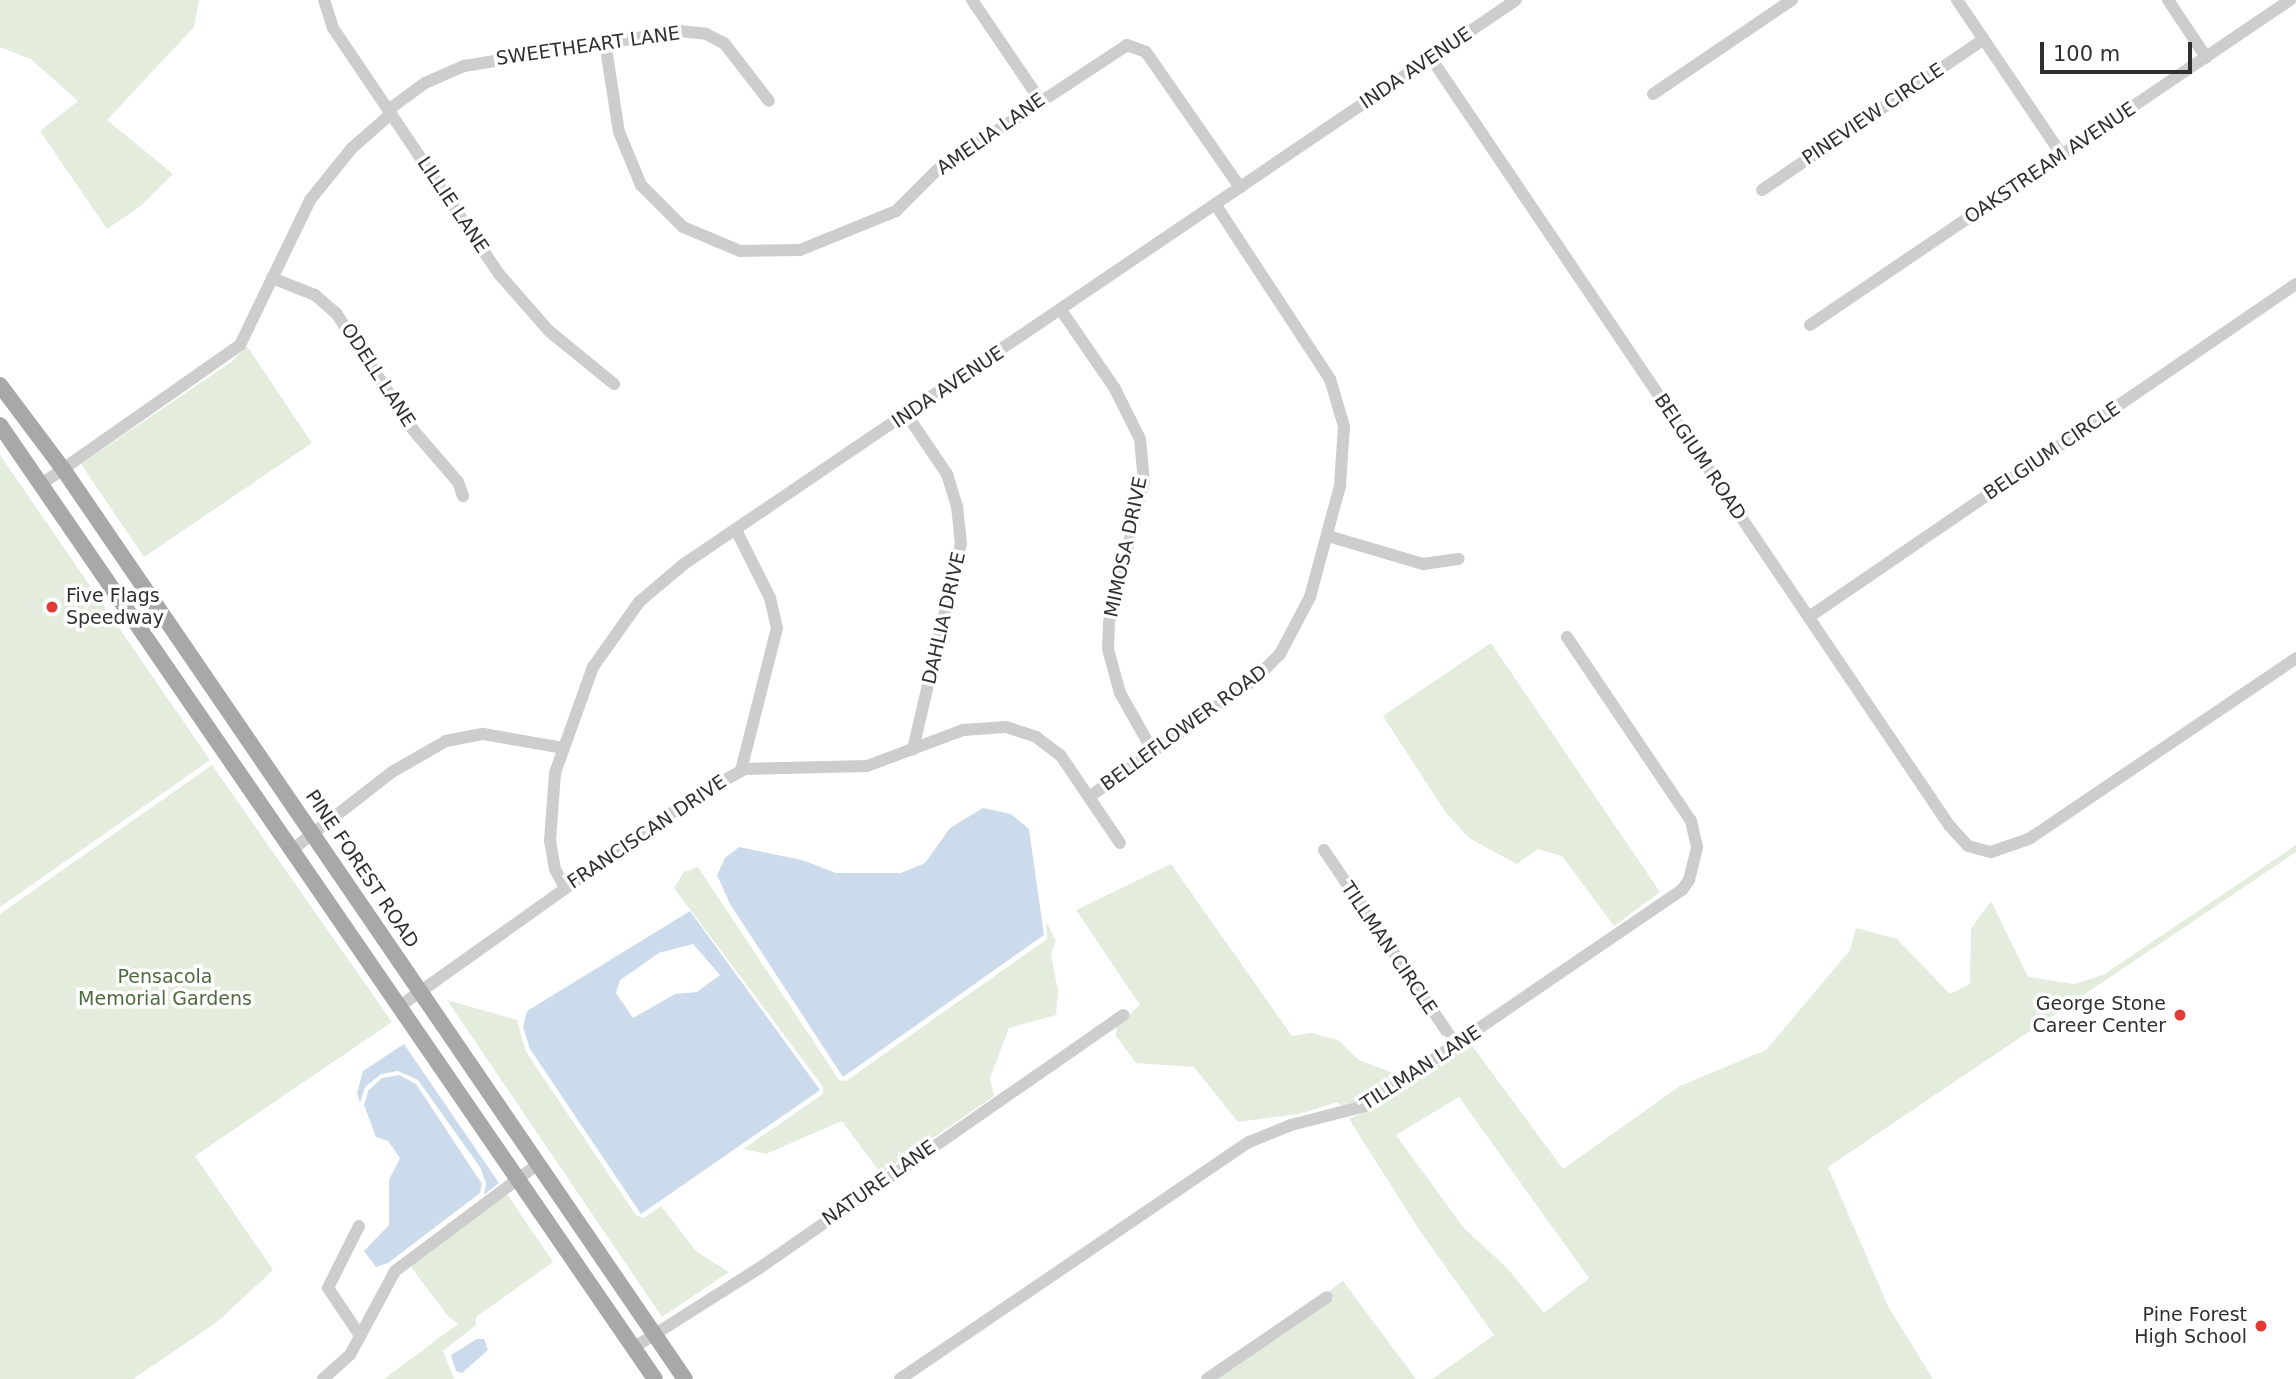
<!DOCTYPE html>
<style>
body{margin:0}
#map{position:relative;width:2296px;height:1379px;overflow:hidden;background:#fff;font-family:"DejaVu Sans",sans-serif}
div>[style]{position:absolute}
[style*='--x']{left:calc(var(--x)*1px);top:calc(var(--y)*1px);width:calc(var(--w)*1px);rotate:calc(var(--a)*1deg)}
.green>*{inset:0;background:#e4ecde}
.water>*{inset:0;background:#cbdbec}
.minor>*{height:12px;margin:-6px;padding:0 6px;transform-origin:6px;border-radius:6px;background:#cdcdcd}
.major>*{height:16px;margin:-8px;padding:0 8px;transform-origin:8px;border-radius:8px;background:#a8a8a8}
.dots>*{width:19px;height:19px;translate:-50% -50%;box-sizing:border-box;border:4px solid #fff;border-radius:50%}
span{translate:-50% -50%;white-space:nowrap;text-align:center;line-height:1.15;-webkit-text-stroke:7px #fff;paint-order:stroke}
.street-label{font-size:19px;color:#303030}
.poi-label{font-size:19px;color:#303030}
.left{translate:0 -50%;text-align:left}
.right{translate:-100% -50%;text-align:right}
.park-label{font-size:19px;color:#4e6b3d}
.scale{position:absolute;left:2040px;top:42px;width:152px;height:32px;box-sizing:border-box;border:4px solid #303030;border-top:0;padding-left:9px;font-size:21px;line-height:24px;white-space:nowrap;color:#303030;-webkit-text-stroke:5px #fff;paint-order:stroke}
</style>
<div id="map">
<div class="green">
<i style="clip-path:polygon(0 0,199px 0,194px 27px,107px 120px,173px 174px,142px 205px,107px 229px,40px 131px,78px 101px,31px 59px,0 47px)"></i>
<i style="clip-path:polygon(247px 346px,312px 443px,144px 557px,81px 464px,231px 362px)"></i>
<i style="clip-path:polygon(0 455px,210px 760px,0 907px)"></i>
<i style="clip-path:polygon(1491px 643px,1660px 892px,1614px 926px,1562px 856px,1538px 849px,1517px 864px,1469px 838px,1446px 813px,1383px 716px)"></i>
<i style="clip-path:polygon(212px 765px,392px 1022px,195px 1156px,273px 1270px,217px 1322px,133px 1379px,0 1379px,0 914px)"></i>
<i style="clip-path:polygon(evenodd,2296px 845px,2296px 852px,1828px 1167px,1888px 1306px,1933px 1379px,1432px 1379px,1494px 1335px,1418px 1228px,1349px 1119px,1377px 1106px,1470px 1043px,1563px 1169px,1680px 1086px,1766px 1050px,1850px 950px,1856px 928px,1897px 939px,1950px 994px,1970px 984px,1971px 929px,1991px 901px,2028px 977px,2074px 984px,2103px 975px,2296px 845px,1459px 1097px,1589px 1278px,1544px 1313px,1508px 1269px,1463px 1227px,1396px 1135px,1459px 1097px)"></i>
<i style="clip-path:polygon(1171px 864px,1292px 1036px,1311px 1033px,1338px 1040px,1359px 1060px,1401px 1076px,1343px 1109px,1338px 1102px,1299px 1114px,1238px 1122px,1194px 1067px,1136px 1063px,1116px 1036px,1117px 1026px,1140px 1005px,1076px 910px)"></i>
<i style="clip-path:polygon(698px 867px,839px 1080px,846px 1081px,1047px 939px,1046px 921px,1056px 941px,1051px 954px,1058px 991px,1056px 1015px,1009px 1028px,990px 1078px,994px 1096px,881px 1174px,842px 1121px,766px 1154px,743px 1149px,823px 1094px,823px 1087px,674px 888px,684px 872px)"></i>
<i style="clip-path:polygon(447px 1000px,517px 1020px,526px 1052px,636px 1215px,644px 1218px,661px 1206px,697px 1252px,729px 1272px,662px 1317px)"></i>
<i style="clip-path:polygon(507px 1194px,553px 1262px,476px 1317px,476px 1325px,443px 1351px,454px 1379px,384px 1379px,458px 1324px,448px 1316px,410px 1266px)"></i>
<i style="clip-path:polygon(1343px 1281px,1416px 1379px,1217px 1379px,1334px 1299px,1329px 1291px)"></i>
</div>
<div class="water">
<i style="clip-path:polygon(983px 808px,1011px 814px,1029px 829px,1044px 935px,843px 1077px,730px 904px,717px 875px,725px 858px,739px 847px,802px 860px,836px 873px,901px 873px,925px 863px,950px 828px)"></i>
<i style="clip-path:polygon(evenodd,690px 911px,820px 1090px,641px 1214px,530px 1049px,523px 1027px,527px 1011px,690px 911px,693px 944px,720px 975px,697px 992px,675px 994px,633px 1018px,616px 993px,620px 980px,659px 953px,693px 944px)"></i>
<i style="clip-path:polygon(404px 1044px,499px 1183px,484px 1195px,486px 1183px,480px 1167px,418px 1080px,398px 1071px,381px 1074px,365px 1087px,360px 1103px,357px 1093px,363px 1071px)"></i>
<i style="clip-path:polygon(399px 1075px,416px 1084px,482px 1184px,480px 1193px,388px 1263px,376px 1267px,364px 1251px,389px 1225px,389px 1180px,400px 1158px,388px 1141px,376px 1137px,364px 1105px,368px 1091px,382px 1078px)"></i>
<i style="clip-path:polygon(477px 1339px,484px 1339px,488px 1350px,462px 1373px,456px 1371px,451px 1355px)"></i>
</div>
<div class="minor">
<i style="--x:324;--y:0;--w:29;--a:72"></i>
<i style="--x:333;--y:28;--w:297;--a:56"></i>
<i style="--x:499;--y:274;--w:76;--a:48.7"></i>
<i style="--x:549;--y:331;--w:84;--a:39.2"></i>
<i style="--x:972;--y:0;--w:121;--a:55.8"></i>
<i style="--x:1957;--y:0;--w:187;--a:55.9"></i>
<i style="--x:2168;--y:0;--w:69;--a:56.3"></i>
<i style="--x:605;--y:42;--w:91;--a:81.2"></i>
<i style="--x:619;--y:132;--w:57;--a:67.5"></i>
<i style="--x:641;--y:185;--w:59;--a:45"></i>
<i style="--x:683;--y:227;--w:62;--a:22.8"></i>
<i style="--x:740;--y:251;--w:60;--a:-1"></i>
<i style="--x:800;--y:250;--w:104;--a:-22.1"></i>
<i style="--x:896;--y:211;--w:58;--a:-45"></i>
<i style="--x:937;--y:170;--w:227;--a:-33.3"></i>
<i style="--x:1127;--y:45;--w:20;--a:20"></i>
<i style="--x:1146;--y:52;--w:165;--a:55.2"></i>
<i style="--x:1431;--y:58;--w:926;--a:55.97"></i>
<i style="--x:1949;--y:825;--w:28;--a:48"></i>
<i style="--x:1968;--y:846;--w:24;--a:15"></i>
<i style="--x:1991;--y:852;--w:40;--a:-18.9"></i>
<i style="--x:2029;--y:839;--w:323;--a:-34.1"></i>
<i style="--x:1653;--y:94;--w:168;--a:-34.1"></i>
<i style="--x:388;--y:110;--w:46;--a:-36.1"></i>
<i style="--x:425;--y:83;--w:43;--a:-23.6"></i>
<i style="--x:464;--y:66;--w:218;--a:-9.2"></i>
<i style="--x:679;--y:31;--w:27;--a:6"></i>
<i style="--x:706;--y:34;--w:20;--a:27"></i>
<i style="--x:724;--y:43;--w:73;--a:52.2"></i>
<i style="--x:1762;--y:190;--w:268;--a:-34.2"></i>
<i style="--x:272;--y:278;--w:46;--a:21.6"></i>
<i style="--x:315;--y:295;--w:28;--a:41"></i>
<i style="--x:336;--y:313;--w:141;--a:56.5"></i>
<i style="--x:414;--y:431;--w:67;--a:49.2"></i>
<i style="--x:458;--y:482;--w:15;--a:70"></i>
<i style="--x:1061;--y:310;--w:96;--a:55.6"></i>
<i style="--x:1115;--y:389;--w:56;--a:63.4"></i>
<i style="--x:1140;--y:439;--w:43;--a:84.7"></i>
<i style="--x:1144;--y:482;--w:144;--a:104"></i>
<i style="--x:1109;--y:622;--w:27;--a:92"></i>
<i style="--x:1108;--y:649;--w:46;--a:74.7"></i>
<i style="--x:1120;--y:693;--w:69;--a:60.5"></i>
<i style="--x:1810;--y:325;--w:580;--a:-34.1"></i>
<i style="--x:907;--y:415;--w:71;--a:55.9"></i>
<i style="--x:947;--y:474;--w:34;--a:73"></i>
<i style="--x:957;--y:506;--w:37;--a:84"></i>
<i style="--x:961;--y:543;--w:212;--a:103.1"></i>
<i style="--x:43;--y:483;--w:241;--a:-35"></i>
<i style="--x:240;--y:345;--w:161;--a:-64.2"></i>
<i style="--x:310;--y:200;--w:67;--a:-51.1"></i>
<i style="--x:352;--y:148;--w:52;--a:-41.1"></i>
<i style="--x:736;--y:530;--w:76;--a:63.4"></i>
<i style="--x:770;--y:598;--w:31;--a:77"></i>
<i style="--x:777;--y:628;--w:146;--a:104.2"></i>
<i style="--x:1328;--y:536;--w:99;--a:16.4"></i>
<i style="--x:1423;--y:564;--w:36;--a:-8"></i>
<i style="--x:1809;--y:617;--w:590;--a:-34.36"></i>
<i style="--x:1089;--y:797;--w:201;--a:-35.3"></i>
<i style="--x:1253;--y:681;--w:38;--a:-45"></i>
<i style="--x:1280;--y:654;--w:64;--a:-62.2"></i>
<i style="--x:1310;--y:597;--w:115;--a:-74.9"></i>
<i style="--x:1340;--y:486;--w:60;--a:-86.2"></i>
<i style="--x:1344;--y:426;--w:49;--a:-106.6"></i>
<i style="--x:1330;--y:379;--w:209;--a:-123.3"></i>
<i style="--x:293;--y:849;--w:125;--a:-37.9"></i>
<i style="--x:392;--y:772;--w:62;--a:-29.9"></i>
<i style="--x:446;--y:741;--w:38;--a:-11"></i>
<i style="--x:483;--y:734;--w:81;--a:9.9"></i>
<i style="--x:1324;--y:850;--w:235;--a:55.9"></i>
<i style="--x:565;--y:888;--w:21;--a:-118"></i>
<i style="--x:555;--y:869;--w:28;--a:-100"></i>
<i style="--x:550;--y:841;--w:68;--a:-85.8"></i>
<i style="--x:555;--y:773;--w:113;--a:-70.3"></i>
<i style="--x:593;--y:667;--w:80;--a:-54.7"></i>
<i style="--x:639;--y:602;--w:59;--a:-40.2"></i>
<i style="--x:684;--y:564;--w:1005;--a:-34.13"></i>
<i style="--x:400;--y:1006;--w:361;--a:-35.4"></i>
<i style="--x:694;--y:797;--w:58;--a:-28.8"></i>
<i style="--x:745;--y:769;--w:122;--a:-1.4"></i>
<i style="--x:867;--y:766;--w:103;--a:-20.6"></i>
<i style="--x:963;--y:730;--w:43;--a:-4"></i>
<i style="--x:1006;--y:727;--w:32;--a:18"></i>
<i style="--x:1036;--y:737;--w:31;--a:37"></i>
<i style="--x:1061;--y:756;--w:105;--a:55.9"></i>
<i style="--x:359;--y:1226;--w:69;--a:116.6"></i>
<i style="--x:328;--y:1288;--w:55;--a:56"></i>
<i style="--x:633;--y:1348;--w:148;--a:-32.3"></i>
<i style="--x:758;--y:1269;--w:445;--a:-34.8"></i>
<i style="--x:323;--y:1379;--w:36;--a:-42"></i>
<i style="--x:350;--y:1355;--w:95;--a:-61.8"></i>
<i style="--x:395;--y:1271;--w:179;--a:-36.8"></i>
<i style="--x:900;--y:1379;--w:422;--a:-34.2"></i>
<i style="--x:1249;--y:1142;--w:45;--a:-22"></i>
<i style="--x:1291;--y:1125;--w:76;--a:-14.4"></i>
<i style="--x:1365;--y:1106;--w:384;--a:-34.3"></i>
<i style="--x:1682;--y:890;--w:12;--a:-55"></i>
<i style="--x:1689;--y:880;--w:34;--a:-76"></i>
<i style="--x:1697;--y:847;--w:27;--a:-103"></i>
<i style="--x:1691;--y:821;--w:222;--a:-124"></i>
<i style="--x:1207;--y:1379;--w:145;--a:-34.3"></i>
</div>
<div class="major">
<i style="--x:0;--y:385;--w:105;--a:53.1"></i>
<i style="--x:63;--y:469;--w:1102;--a:55.65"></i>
<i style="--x:0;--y:425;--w:1157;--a:55.53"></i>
</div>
<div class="dots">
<i style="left:52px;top:607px;background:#e33b36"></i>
<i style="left:2180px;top:1015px;background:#e33b36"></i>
<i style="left:2261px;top:1326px;background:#e33b36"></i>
</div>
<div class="street-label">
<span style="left:588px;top:46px;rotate:-8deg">SWEETHEART LANE</span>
<span style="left:1416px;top:68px;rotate:-34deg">INDA AVENUE</span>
<span style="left:1873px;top:114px;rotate:-34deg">PINEVIEW CIRCLE</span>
<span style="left:991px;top:134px;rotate:-35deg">AMELIA LANE</span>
<span style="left:2050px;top:163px;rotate:-34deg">OAKSTREAM AVENUE</span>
<span style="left:453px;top:205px;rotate:56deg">LILLIE LANE</span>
<span style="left:378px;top:375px;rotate:57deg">ODELL LANE</span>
<span style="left:948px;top:387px;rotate:-34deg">INDA AVENUE</span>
<span style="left:2052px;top:451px;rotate:-34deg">BELGIUM CIRCLE</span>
<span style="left:1700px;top:457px;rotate:56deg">BELGIUM ROAD</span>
<span style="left:1126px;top:547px;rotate:-78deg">MIMOSA DRIVE</span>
<span style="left:944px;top:618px;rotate:-77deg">DAHLIA DRIVE</span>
<span style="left:1184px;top:728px;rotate:-36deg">BELLEFLOWER ROAD</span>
<span style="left:647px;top:832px;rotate:-34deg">FRANCISCAN DRIVE</span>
<span style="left:362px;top:869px;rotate:56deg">PINE FOREST ROAD</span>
<span style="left:1389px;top:948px;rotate:56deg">TILLMAN CIRCLE</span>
<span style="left:1421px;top:1068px;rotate:-33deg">TILLMAN LANE</span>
<span style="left:879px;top:1183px;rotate:-35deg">NATURE LANE</span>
</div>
<div class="poi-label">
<span class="left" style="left:66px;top:607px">Five Flags<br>Speedway</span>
<span class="right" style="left:2166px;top:1015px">George Stone<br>Career Center</span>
<span class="right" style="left:2247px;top:1326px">Pine Forest<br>High School</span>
</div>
<div class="park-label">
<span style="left:165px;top:988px">Pensacola<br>Memorial Gardens</span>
</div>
<div class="scale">100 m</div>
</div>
